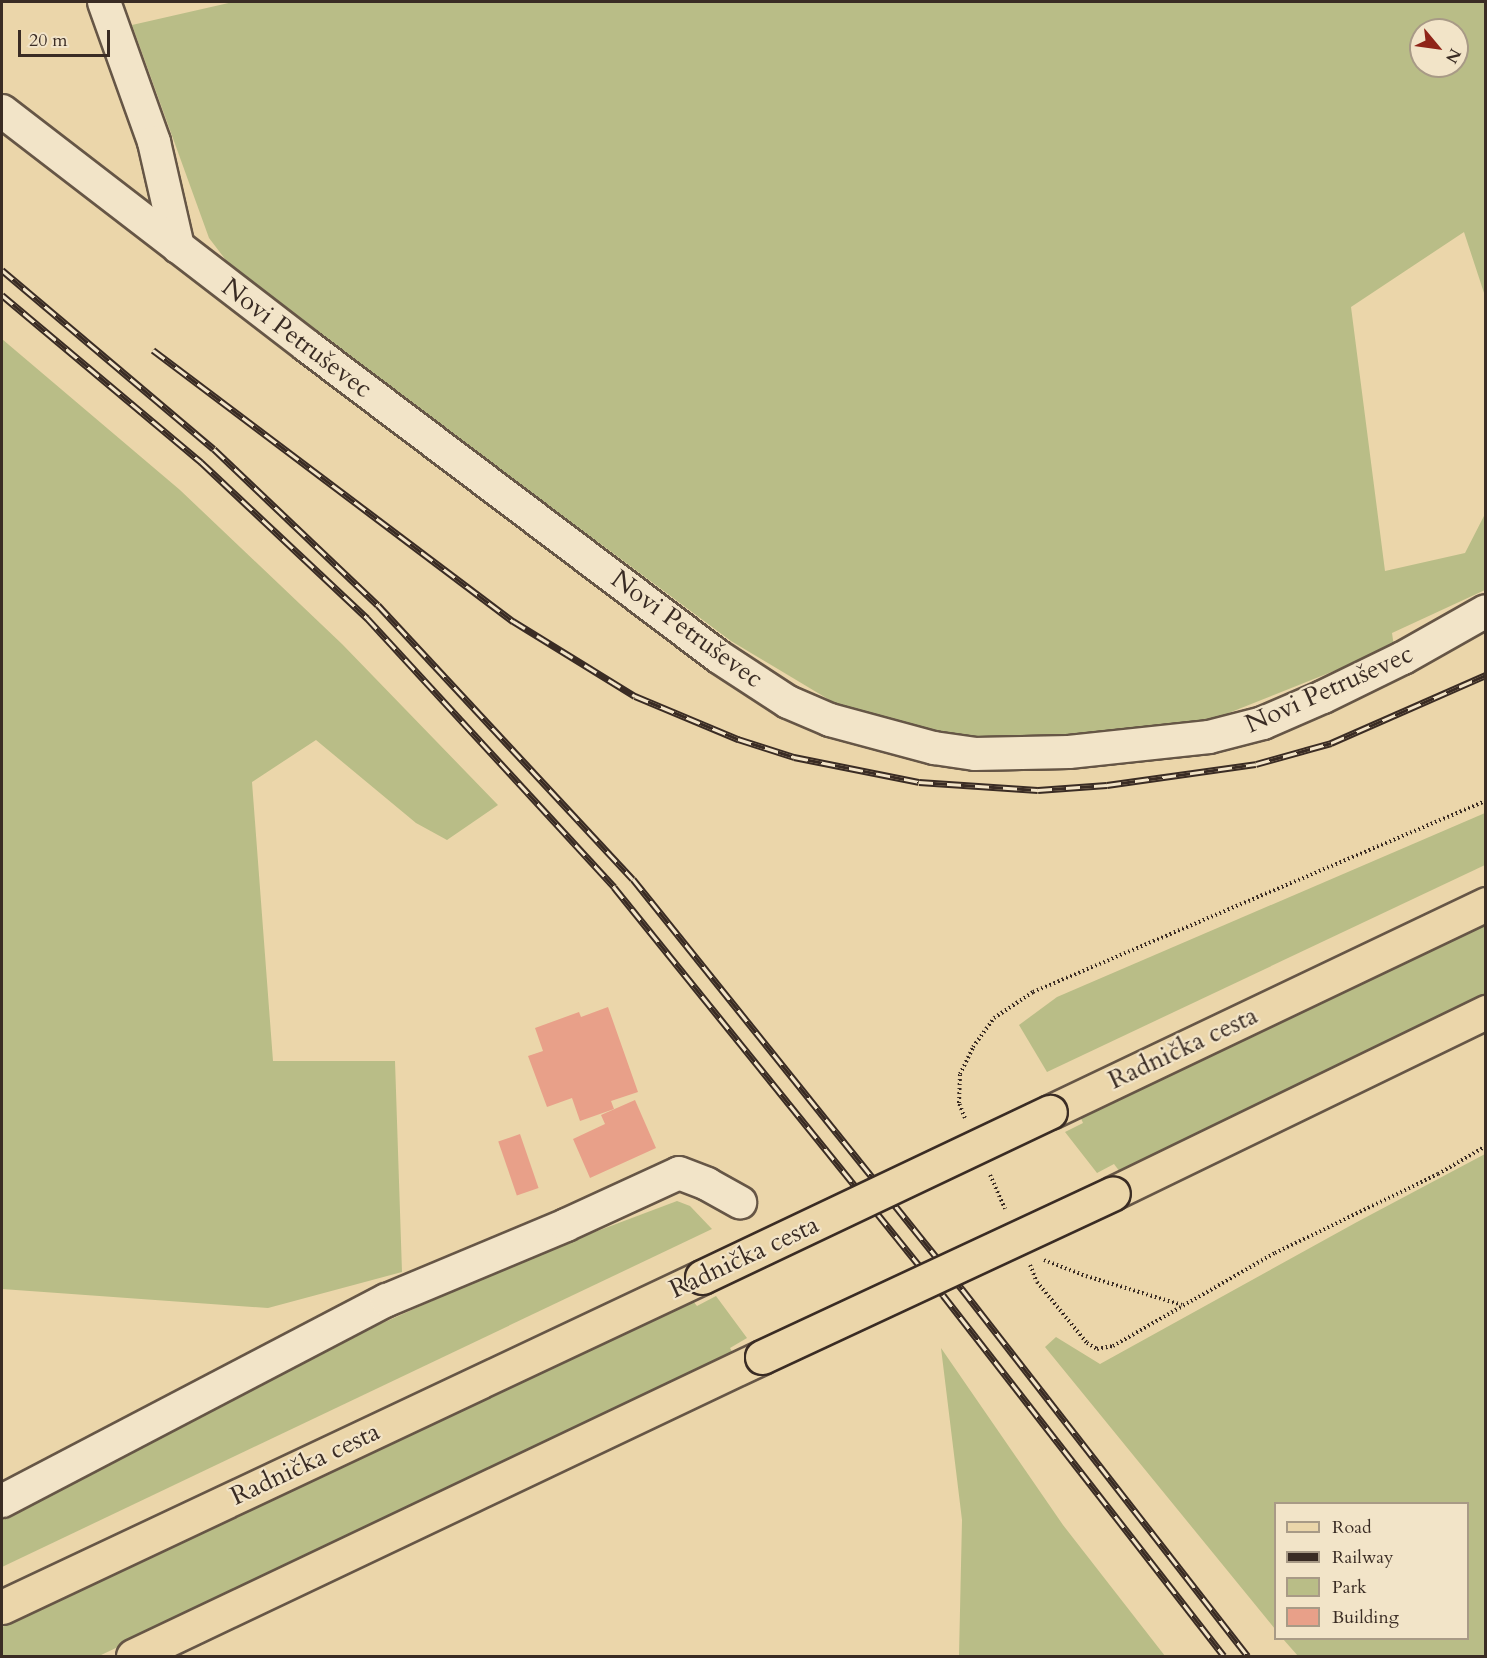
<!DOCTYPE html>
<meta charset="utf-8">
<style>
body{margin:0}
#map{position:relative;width:1487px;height:1658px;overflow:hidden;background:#ebd6aa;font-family:Cardo,serif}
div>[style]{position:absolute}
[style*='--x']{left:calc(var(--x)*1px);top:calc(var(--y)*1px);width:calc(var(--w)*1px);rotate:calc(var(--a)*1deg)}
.green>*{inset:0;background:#b9bd87}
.building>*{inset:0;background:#e8a089;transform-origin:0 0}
.path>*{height:4px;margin-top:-2px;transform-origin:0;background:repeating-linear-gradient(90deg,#3a2c24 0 1.5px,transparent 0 4.5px)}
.roads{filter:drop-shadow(2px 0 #665646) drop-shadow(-2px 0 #665646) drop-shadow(0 2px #665646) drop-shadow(0 -2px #665646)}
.minor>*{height:32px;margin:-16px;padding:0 16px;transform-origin:16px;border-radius:16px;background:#f2e4c8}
.major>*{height:33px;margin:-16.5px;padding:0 16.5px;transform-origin:16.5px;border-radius:16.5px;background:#ebd6aa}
.rail>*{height:7px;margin-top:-3.5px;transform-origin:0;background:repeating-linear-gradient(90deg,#f2e4c8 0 14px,#3a2c24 0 28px);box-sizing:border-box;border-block:2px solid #3a2c24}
.bridges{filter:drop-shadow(2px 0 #3a2c24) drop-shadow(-2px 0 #3a2c24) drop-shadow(0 2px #3a2c24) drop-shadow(0 -2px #3a2c24)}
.major-bridge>*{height:33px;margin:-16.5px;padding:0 16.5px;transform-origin:16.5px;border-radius:16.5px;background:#ebd6aa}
span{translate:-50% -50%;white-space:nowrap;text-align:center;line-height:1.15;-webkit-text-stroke:4.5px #f2e4c8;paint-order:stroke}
.street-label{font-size:26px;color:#3a2c24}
.frame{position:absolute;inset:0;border:3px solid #3a2c24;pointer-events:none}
.legend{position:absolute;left:1274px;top:1502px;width:195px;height:138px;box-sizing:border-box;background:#f2e4c8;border:2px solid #a89a86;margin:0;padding:8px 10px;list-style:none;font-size:18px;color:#3a2c24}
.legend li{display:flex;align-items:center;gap:12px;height:30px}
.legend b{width:30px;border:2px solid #a89a86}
.north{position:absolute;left:1409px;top:18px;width:60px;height:60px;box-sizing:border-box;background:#f2e4c8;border:2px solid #a89a86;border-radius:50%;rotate:119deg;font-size:16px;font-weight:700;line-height:24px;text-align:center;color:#3a2c24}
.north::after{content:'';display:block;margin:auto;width:21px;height:27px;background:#8f2418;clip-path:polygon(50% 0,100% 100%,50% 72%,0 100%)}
.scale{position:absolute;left:18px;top:30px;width:92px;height:27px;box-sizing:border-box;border:3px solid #3a2c24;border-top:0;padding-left:8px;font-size:18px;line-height:21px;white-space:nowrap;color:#3a2c24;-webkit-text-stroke:4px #f2e4c8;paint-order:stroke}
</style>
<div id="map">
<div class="green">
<i style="clip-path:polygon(evenodd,233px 2px,1485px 2px,1485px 296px,1464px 232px,1351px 307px,1385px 571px,1465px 553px,1485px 514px,1485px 590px,1392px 633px,1394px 647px,1206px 722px,1055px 740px,964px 741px,863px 720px,731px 641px,235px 272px,209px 238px,132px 25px,233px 2px,1421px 30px,1457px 30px,1457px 66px,1421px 66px,1421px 30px)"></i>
<i style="clip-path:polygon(2px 339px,180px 490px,342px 644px,498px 805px,447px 840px,416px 823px,316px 740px,252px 782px,273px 1061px,395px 1061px,402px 1272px,268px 1308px,2px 1289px)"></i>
<i style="clip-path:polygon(1485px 813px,1485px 865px,1047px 1072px,1019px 1025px,1057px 997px)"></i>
<i style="clip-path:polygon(1485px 921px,1485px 998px,1120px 1172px,1114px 1164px,1097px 1173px,1065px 1132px,1083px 1123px,1080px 1116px)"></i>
<i style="clip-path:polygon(1485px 1154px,1485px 1656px,1298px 1656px,1283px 1639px,1468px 1638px,1468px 1504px,1276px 1504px,1275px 1629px,1045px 1347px,1056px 1337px,1100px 1364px,1357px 1222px)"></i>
<i style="clip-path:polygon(677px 1201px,690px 1206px,712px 1229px,2px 1567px,2px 1517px,318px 1352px,539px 1253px)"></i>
<i style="clip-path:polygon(716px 1296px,747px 1338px,730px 1348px,734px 1355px,99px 1656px,2px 1656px,2px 1627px,693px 1301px,697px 1306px)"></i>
<i style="clip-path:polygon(941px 1348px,1063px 1525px,1165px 1656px,959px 1656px,962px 1520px)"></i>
</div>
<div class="building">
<i style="clip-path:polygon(608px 1007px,638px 1092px,611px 1101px,614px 1109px,580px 1121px,572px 1098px,547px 1107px,528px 1056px,543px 1051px,535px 1028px,579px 1012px,581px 1017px)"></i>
<i style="clip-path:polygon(635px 1100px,656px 1148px,590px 1178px,573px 1139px,605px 1124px,601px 1115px)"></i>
<i style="left:520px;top:1134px;width:57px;height:23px;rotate:71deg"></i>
</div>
<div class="path">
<i style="--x:965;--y:1118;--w:16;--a:-112"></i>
<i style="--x:959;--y:1103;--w:29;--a:-88"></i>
<i style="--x:960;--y:1074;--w:30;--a:-64"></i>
<i style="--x:973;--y:1047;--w:36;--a:-54"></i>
<i style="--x:994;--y:1018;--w:47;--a:-33.7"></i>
<i style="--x:1033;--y:992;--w:492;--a:-22.9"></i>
<i style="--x:990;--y:1175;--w:37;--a:66"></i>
<i style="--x:1044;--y:1260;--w:45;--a:20.9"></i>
<i style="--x:1086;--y:1276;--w:100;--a:16.8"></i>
<i style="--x:1030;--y:1265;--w:18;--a:68"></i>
<i style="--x:1037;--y:1282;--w:79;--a:50.7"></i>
<i style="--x:1087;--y:1343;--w:12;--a:31"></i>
<i style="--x:1097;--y:1349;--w:16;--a:-11"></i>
<i style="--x:1113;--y:1346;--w:187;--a:-29.9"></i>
<i style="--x:1275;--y:1253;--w:181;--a:-25.9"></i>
<i style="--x:1438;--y:1174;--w:56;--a:-30.3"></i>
</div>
<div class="roads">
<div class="minor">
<i style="--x:104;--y:2;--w:149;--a:70.3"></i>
<i style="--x:154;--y:142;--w:108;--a:77.1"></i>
<i style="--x:2;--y:111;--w:385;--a:37.6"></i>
<i style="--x:307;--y:346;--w:516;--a:37.05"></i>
<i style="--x:719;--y:657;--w:82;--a:33.1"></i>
<i style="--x:788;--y:702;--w:46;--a:23.2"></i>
<i style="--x:830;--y:720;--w:108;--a:15.1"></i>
<i style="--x:934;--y:748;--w:41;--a:8.3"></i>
<i style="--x:975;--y:754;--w:94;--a:-1.2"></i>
<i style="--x:1069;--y:752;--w:141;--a:-6.1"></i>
<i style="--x:1209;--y:737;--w:56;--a:-14.5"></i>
<i style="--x:1263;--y:723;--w:65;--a:-23.4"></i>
<i style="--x:1323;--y:697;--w:89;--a:-26"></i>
<i style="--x:1403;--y:658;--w:95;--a:-29.5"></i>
<i style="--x:2;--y:1501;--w:434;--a:-27.6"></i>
<i style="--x:387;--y:1300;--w:194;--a:-22.7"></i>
<i style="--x:566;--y:1225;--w:124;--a:-24.7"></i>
<i style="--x:679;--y:1173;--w:30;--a:21"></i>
<i style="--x:707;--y:1184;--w:38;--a:29"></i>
</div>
<div class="major">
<i style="--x:1050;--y:1112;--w:483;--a:-25.5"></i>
<i style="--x:1113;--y:1193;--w:415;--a:-25.9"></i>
<i style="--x:2;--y:1607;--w:774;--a:-25.24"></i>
<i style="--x:133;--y:1656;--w:696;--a:-25.42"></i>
</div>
</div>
<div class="rail">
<i style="--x:2;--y:270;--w:277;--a:40.2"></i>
<i style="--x:214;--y:449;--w:226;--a:43.6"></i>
<i style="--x:378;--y:605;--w:374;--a:47.1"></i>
<i style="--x:633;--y:879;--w:526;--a:51.26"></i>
<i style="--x:962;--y:1289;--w:465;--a:52.1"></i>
<i style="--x:2;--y:295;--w:260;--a:40"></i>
<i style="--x:201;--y:462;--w:228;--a:43.2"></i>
<i style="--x:367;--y:618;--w:365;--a:47.4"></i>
<i style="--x:614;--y:887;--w:524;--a:51.12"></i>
<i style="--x:943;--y:1295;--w:457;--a:52.1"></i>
<i style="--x:153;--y:350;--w:451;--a:37"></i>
<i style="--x:513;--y:621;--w:143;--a:31.6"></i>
<i style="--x:635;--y:696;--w:112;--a:22.7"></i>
<i style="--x:738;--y:739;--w:59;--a:17.8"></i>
<i style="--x:794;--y:757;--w:127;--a:11.3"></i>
<i style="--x:919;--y:782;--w:119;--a:3.8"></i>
<i style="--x:1038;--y:790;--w:69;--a:-4.1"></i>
<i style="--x:1107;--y:785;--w:150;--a:-8"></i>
<i style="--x:1256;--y:764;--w:78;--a:-15.6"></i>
<i style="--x:1331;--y:743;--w:169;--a:-23.7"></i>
</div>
<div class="bridges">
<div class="major-bridge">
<i style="--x:702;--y:1277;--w:385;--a:-25.4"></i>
<i style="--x:762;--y:1357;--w:387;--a:-25"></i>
</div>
</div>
<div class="street-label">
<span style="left:297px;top:338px;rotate:37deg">Novi Petruševec</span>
<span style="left:687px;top:629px;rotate:36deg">Novi Petruševec</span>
<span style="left:1329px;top:689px;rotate:-24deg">Novi Petruševec</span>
<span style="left:1183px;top:1048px;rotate:-25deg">Radnička cesta</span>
<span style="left:744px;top:1257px;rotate:-25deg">Radnička cesta</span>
<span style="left:305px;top:1464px;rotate:-25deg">Radnička cesta</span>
</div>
<div class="frame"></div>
<ul class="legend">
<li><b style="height:8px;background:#ebd6aa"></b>Road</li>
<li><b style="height:8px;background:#3a2c24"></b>Railway</li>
<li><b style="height:16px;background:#b9bd87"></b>Park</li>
<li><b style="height:16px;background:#e8a089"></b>Building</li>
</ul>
<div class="north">N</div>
<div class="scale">20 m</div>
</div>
